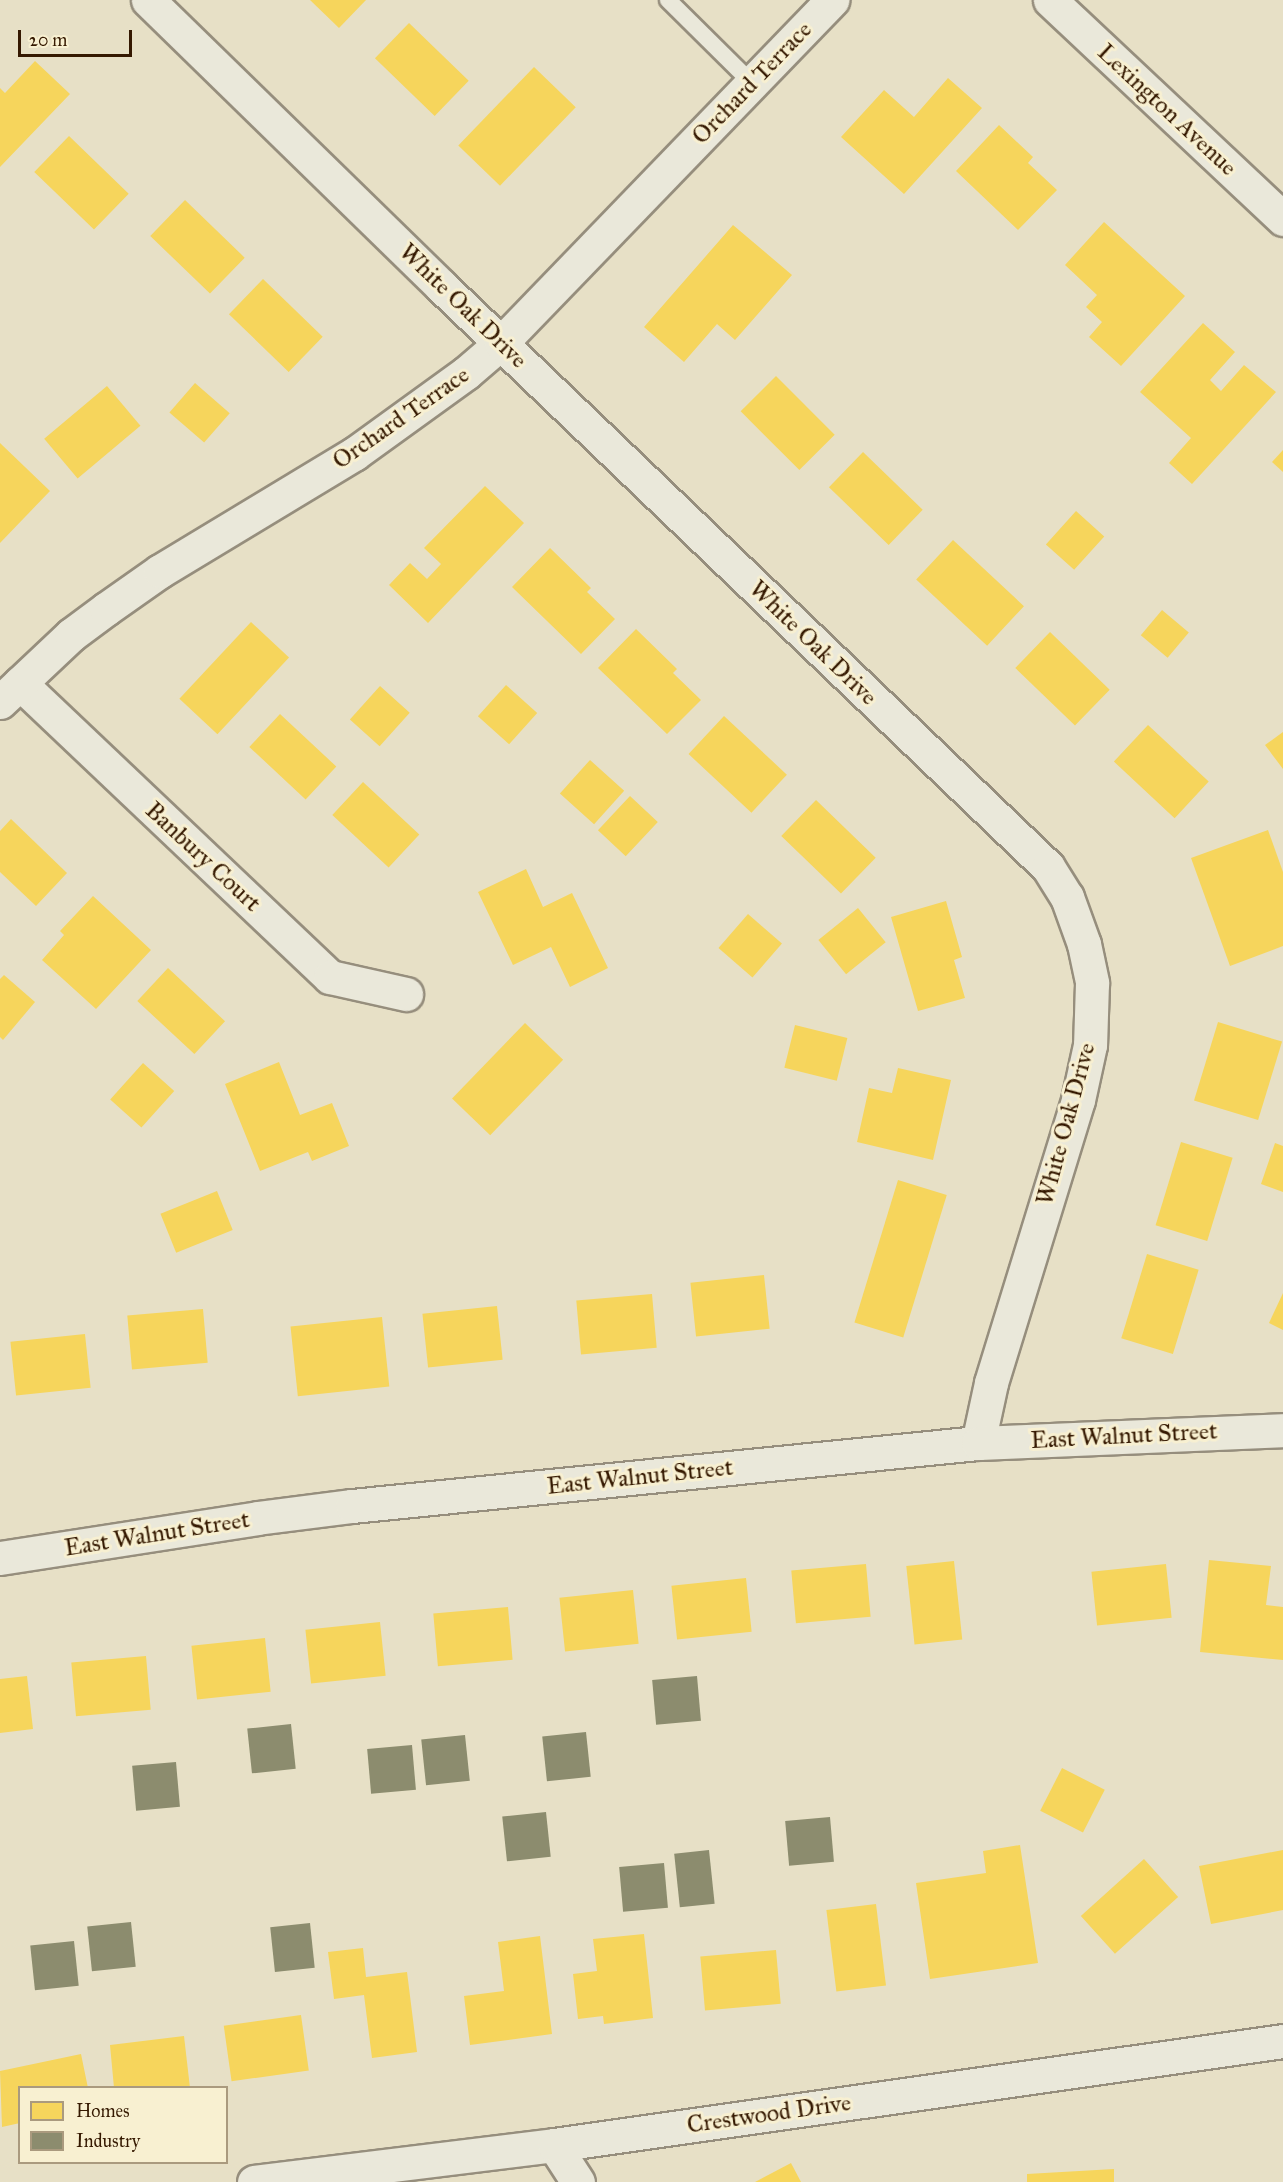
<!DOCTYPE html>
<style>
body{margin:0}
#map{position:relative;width:1283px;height:2182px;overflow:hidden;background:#e7e0c6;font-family:"IM FELL Great Primer",serif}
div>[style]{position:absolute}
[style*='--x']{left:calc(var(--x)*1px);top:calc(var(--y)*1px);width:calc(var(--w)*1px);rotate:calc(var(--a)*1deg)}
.homes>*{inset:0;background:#f6d55c;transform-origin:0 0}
.industry>*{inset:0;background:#8c8c6e;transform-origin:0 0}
.roads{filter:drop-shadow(2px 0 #968e7d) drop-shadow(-2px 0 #968e7d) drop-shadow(0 2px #968e7d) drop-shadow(0 -2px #968e7d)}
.service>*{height:16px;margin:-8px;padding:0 8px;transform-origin:8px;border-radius:8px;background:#eae8da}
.minor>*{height:33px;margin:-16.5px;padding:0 16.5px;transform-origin:16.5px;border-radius:16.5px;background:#eae8da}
.tertiary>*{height:33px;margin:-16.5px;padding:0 16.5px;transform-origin:16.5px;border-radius:16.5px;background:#eae8da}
span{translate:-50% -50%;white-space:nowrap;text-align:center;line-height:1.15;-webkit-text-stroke:6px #f8f0d1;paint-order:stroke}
.street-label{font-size:24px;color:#351901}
.legend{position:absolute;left:18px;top:2086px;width:210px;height:78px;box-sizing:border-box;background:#f8f0d1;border:2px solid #aa9a7e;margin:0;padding:8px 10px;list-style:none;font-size:18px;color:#351901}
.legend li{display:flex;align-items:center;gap:12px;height:30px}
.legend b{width:30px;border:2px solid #aa9a7e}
.scale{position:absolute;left:18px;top:30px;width:114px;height:27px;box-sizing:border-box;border:3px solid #351901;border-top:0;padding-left:8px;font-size:18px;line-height:21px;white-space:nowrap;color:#351901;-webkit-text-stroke:4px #f8f0d1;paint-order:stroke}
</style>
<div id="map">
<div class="homes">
<i style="clip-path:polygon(310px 0,366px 0,339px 28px)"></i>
<i style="left:409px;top:23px;width:83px;height:49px;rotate:44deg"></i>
<i style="clip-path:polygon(35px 61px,70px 94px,0 167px,0 88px,5px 93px)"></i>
<i style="left:534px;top:67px;width:58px;height:109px;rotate:44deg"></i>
<i style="clip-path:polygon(948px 78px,982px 108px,904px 194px,841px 137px,884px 90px,914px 117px)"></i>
<i style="clip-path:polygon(999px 125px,1033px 157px,1028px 163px,1057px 190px,1018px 230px,956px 171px)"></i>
<i style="left:69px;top:136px;width:83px;height:50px;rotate:44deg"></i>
<i style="left:185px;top:200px;width:83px;height:50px;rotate:44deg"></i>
<i style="clip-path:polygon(1104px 222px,1185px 296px,1121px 366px,1089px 337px,1102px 322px,1086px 307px,1097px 295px,1065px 265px)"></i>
<i style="clip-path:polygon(733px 225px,792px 275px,735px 340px,717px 324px,684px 362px,644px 327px)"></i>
<i style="left:263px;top:279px;width:83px;height:49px;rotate:44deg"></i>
<i style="clip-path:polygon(1203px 323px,1235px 352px,1210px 380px,1221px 391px,1244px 365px,1276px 392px,1192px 484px,1169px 463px,1191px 438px,1140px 392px)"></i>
<i style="left:776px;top:376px;width:83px;height:50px;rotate:45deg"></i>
<i style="left:195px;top:383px;width:46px;height:39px;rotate:41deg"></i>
<i style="left:107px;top:386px;width:52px;height:82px;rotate:50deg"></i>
<i style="clip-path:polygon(0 443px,50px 491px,0 543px)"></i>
<i style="clip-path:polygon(1283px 450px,1283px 472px,1272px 462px)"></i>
<i style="left:863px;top:452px;width:83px;height:49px;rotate:44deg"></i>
<i style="clip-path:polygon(485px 486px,524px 523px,428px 623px,389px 585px,410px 563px,427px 579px,441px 564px,424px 548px)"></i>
<i style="left:1076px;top:511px;width:38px;height:45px;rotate:42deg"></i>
<i style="left:953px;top:540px;width:97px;height:54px;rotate:43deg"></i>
<i style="clip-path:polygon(550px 548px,591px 588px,587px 592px,615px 619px,581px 654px,512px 587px)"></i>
<i style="left:1162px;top:610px;width:35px;height:33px;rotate:40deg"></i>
<i style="left:251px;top:622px;width:52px;height:105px;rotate:43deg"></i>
<i style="clip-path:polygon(636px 629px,677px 669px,673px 673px,701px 700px,667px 734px,598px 668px)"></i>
<i style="left:1050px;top:632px;width:83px;height:50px;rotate:44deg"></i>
<i style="left:506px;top:685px;width:42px;height:42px;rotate:42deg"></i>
<i style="left:380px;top:686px;width:40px;height:45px;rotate:42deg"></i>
<i style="left:280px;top:714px;width:77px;height:45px;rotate:43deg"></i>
<i style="left:724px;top:716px;width:86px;height:52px;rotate:43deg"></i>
<i style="left:1148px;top:725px;width:83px;height:50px;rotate:43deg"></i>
<i style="clip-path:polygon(1283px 732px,1283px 769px,1265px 745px)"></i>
<i style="left:590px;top:760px;width:46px;height:45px;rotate:42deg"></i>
<i style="left:363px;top:782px;width:77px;height:45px;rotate:43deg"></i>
<i style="left:630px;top:796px;width:38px;height:47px;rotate:43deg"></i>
<i style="left:816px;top:800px;width:83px;height:50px;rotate:44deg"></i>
<i style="clip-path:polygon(11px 819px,67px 873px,36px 906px,0 872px,0 831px)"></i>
<i style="clip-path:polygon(1268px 830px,1283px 872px,1283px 946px,1230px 966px,1191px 858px)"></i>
<i style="clip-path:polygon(526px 869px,543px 907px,572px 893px,608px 968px,570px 987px,551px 947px,513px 965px,478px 892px)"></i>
<i style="clip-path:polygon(93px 896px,151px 950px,96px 1009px,42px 960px,64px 935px,60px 931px)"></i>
<i style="clip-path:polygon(946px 901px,962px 957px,954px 960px,965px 998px,918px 1011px,891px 917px)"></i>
<i style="left:858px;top:908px;width:44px;height:51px;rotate:51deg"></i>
<i style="left:748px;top:914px;width:45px;height:45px;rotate:41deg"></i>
<i style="left:168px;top:968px;width:78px;height:45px;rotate:43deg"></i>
<i style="clip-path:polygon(4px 975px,35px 1002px,3px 1040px,0 1037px,0 979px)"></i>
<i style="left:1218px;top:1022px;width:67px;height:82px;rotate:17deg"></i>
<i style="left:525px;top:1023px;width:53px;height:105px;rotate:44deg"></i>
<i style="left:795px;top:1025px;width:54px;height:44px;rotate:14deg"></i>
<i style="clip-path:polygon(279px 1062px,300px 1115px,332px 1103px,349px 1146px,312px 1161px,308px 1152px,260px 1171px,225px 1084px)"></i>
<i style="left:143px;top:1063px;width:42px;height:49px;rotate:42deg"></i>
<i style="clip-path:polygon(898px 1068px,951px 1080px,933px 1160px,857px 1142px,869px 1088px,892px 1093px)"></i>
<i style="left:1181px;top:1142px;width:54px;height:87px;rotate:17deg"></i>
<i style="clip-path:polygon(1275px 1143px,1283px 1146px,1283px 1192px,1261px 1184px)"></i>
<i style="left:898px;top:1180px;width:51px;height:149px;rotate:17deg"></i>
<i style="left:217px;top:1191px;width:42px;height:61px;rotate:68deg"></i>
<i style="left:1147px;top:1254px;width:54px;height:88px;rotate:17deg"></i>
<i style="left:764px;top:1275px;width:54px;height:74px;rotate:84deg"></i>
<i style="clip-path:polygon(1283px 1293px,1283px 1330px,1269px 1323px)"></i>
<i style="left:652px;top:1294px;width:54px;height:76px;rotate:85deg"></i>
<i style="left:497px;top:1306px;width:54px;height:75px;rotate:84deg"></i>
<i style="left:203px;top:1309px;width:54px;height:76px;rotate:85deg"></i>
<i style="left:382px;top:1317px;width:70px;height:92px;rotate:84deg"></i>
<i style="left:85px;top:1334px;width:54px;height:75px;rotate:84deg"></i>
<i style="clip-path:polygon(1209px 1560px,1271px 1566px,1266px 1605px,1283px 1607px,1283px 1660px,1200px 1652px)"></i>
<i style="left:954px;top:1561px;width:79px;height:48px;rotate:84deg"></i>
<i style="left:866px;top:1564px;width:53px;height:75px;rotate:85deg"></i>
<i style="left:1166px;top:1564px;width:54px;height:75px;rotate:84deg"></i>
<i style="left:746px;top:1578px;width:54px;height:75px;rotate:84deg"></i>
<i style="left:633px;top:1590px;width:54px;height:74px;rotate:84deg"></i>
<i style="left:508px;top:1607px;width:53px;height:75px;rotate:85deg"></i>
<i style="left:380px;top:1622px;width:54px;height:75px;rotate:84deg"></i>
<i style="left:265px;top:1638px;width:54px;height:74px;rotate:84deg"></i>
<i style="left:146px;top:1656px;width:54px;height:75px;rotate:85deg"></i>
<i style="clip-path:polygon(27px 1676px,33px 1729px,0 1733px,0 1679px)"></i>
<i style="left:1062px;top:1768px;width:48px;height:48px;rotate:27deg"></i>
<i style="clip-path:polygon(1020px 1845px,1038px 1963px,930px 1979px,916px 1883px,986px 1873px,983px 1851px)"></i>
<i style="clip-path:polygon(1283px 1850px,1283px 1910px,1211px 1924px,1199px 1866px)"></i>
<i style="left:1144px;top:1859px;width:51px;height:85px;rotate:48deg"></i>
<i style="left:876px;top:1904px;width:82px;height:50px;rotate:83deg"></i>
<i style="clip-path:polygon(644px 1934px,653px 2018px,604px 2024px,603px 2016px,578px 2019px,573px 1974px,597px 1971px,593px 1939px)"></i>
<i style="clip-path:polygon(540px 1936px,552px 2034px,470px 2045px,464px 1996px,504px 1991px,498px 1942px)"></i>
<i style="clip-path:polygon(363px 1948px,366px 1977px,407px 1972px,417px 2052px,372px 2058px,364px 1995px,334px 1999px,328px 1952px)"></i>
<i style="left:776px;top:1950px;width:54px;height:76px;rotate:85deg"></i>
<i style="left:301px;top:2015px;width:56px;height:78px;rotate:82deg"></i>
<i style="clip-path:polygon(184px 2036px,190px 2088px,114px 2088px,110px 2045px)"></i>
<i style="clip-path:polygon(81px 2054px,88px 2088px,20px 2088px,20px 2123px,2px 2127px,0 2071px)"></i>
<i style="clip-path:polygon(791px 2163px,801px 2182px,755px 2182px)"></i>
<i style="clip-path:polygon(1114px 2169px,1114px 2182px,1027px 2182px,1027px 2174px)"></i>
</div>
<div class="industry">
<i style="left:697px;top:1676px;width:45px;height:45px;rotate:85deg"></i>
<i style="left:291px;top:1724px;width:45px;height:44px;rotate:84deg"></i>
<i style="left:586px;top:1732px;width:45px;height:44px;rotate:84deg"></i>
<i style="left:465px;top:1735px;width:46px;height:44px;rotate:84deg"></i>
<i style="left:412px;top:1745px;width:45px;height:45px;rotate:85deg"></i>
<i style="left:176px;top:1762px;width:45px;height:44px;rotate:85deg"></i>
<i style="left:546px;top:1812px;width:45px;height:44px;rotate:84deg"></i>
<i style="left:830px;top:1817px;width:45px;height:45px;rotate:85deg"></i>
<i style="left:709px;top:1850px;width:54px;height:35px;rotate:84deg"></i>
<i style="left:664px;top:1863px;width:45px;height:45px;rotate:85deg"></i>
<i style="left:131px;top:1922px;width:45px;height:44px;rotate:84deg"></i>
<i style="left:310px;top:1923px;width:45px;height:40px;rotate:84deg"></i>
<i style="left:74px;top:1941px;width:45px;height:44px;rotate:84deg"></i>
</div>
<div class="roads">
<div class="service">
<i style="--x:668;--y:0;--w:118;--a:44.7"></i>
</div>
<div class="minor">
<i style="--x:148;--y:0;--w:409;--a:44.3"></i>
<i style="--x:441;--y:286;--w:840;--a:43.75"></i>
<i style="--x:1048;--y:867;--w:36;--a:58"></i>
<i style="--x:1067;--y:897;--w:50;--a:70.1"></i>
<i style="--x:1084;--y:944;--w:40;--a:78"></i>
<i style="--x:1092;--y:983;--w:62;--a:91.8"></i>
<i style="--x:1090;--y:1045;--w:56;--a:102.3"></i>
<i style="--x:1078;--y:1100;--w:296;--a:107.1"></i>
<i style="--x:991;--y:1383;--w:61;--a:102.2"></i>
<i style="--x:1050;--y:0;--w:320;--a:43.2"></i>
<i style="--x:20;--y:683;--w:427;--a:43.5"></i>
<i style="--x:330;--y:977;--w:78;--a:12.6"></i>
<i style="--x:0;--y:702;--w:98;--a:-43.3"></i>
<i style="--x:71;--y:635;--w:44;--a:-36.6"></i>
<i style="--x:106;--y:609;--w:66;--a:-35.1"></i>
<i style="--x:160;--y:571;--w:227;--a:-31.1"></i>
<i style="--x:354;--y:454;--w:138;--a:-35.9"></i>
<i style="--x:466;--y:373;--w:46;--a:-40.6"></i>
<i style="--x:501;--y:343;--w:477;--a:-46"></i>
<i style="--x:554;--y:2145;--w:44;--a:57"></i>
<i style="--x:254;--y:2182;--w:302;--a:-7"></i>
<i style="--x:554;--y:2145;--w:736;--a:-8.12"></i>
</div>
<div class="tertiary">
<i style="--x:0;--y:1558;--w:260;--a:-8.8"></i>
<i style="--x:257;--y:1518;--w:96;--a:-7.2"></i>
<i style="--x:352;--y:1506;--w:629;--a:-5.75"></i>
<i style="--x:978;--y:1443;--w:305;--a:-2.4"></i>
</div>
</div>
<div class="street-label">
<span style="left:752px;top:83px;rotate:-46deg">Orchard Terrace</span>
<span style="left:1167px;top:110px;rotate:43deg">Lexington Avenue</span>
<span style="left:463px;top:306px;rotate:44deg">White Oak Drive</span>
<span style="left:401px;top:418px;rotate:-35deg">Orchard Terrace</span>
<span style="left:813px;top:643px;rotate:44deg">White Oak Drive</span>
<span style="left:203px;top:857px;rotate:43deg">Banbury Court</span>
<span style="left:1066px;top:1124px;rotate:-75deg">White Oak Drive</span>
<span style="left:1124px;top:1436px;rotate:-3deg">East Walnut Street</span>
<span style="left:640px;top:1477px;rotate:-6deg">East Walnut Street</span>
<span style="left:157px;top:1534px;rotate:-9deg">East Walnut Street</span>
<span style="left:769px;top:2114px;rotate:-8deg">Crestwood Drive</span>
</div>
<ul class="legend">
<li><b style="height:16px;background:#f6d55c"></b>Homes</li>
<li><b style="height:16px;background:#8c8c6e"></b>Industry</li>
</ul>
<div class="scale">20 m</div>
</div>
